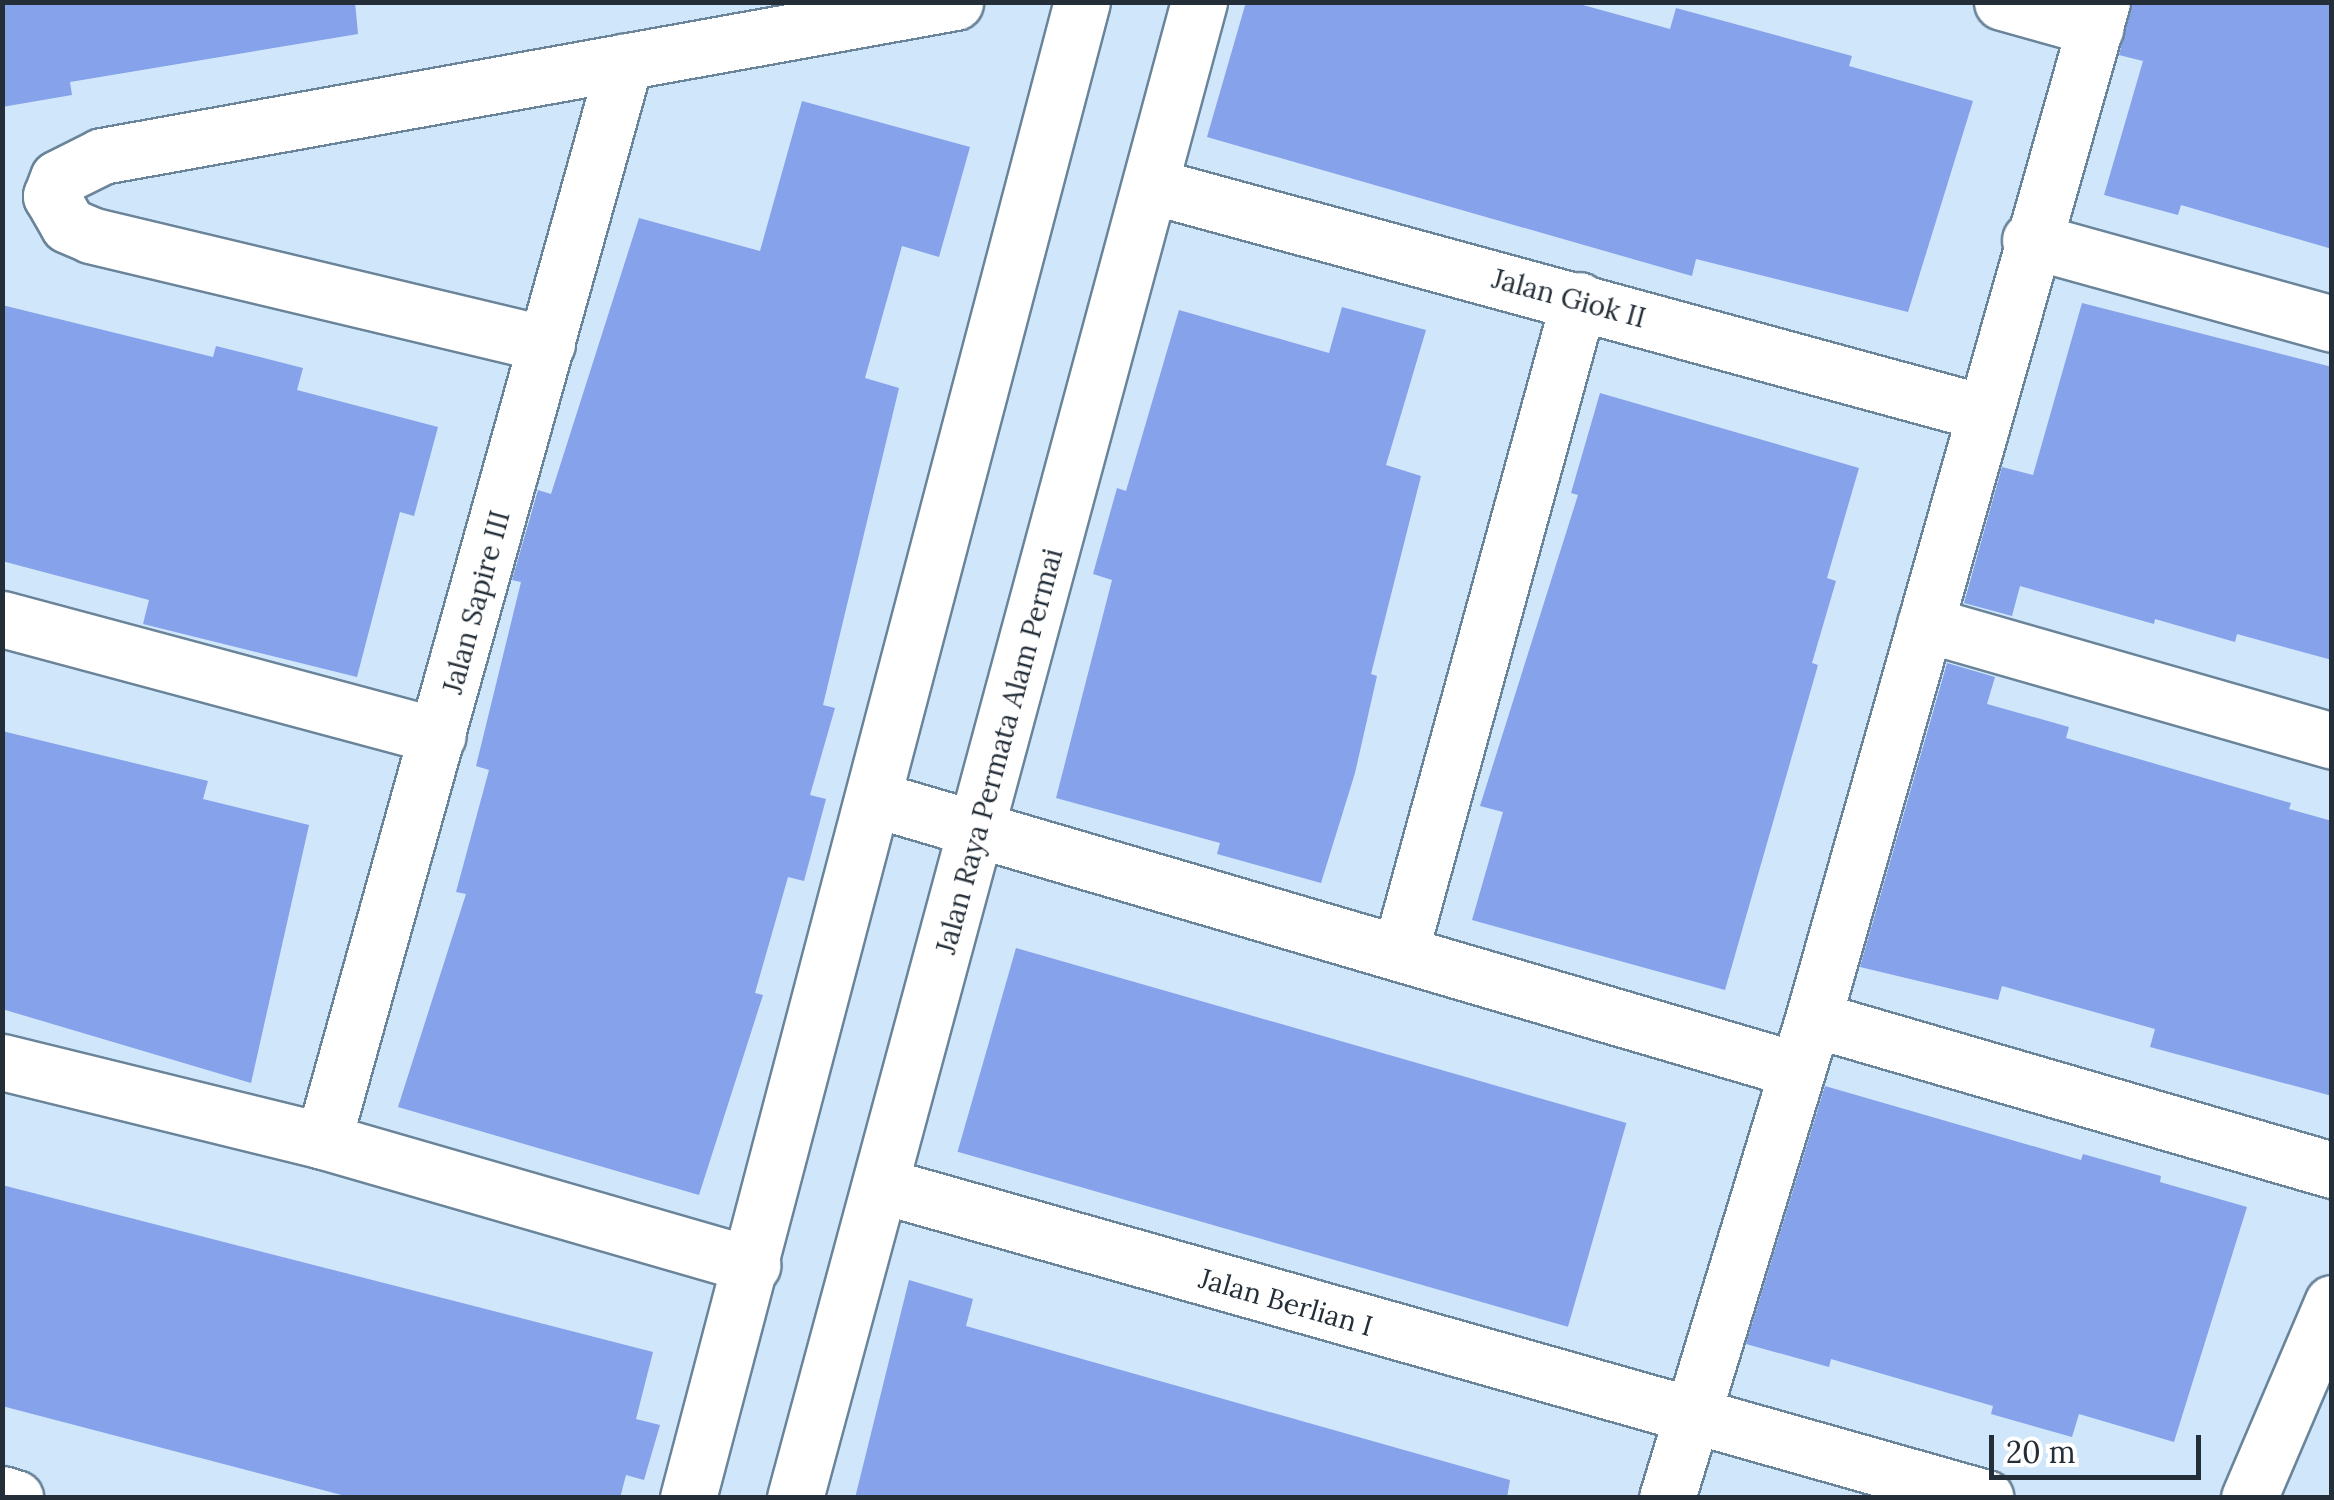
<!DOCTYPE html>
<style>
body{margin:0}
#map{position:relative;width:2334px;height:1500px;overflow:hidden;background:#d0e6fa;font-family:Lora,serif}
div>[style]{position:absolute}
[style*='--x']{left:calc(var(--x)*1px);top:calc(var(--y)*1px);width:calc(var(--w)*1px);rotate:calc(var(--a)*1deg)}
.building>*{inset:0;background:#85a2eb;transform-origin:0 0}
.roads{filter:drop-shadow(2px 0 #6a849a) drop-shadow(-2px 0 #6a849a) drop-shadow(0 2px #6a849a) drop-shadow(0 -2px #6a849a)}
.minor>*{height:55px;margin:-27.5px;padding:0 27.5px;transform-origin:27.5px;border-radius:27.5px;background:#fff}
span{translate:-50% -50%;white-space:nowrap;text-align:center;line-height:1.15;-webkit-text-stroke:8px #fff;paint-order:stroke}
.street-label{font-size:28px;color:#242e38}
.frame{position:absolute;inset:0;border:5px solid #242e38;pointer-events:none}
.scale{position:absolute;left:1989px;top:1435px;width:212px;height:45px;box-sizing:border-box;border:5px solid #242e38;border-top:0;padding-left:12px;font-size:30px;line-height:35px;white-space:nowrap;color:#242e38;-webkit-text-stroke:8px #fff;paint-order:stroke}
</style>
<div id="map">
<div class="building">
<i style="clip-path:polygon(2px 2px,355px 2px,358px 34px,70px 82px,72px 95px,2px 107px)"></i>
<i style="clip-path:polygon(1246px 2px,1572px 2px,1670px 29px,1676px 8px,1852px 56px,1849px 66px,1973px 101px,1908px 312px,1696px 259px,1692px 276px,1207px 137px)"></i>
<i style="clip-path:polygon(2132px 2px,2332px 2px,2332px 249px,2181px 205px,2178px 215px,2104px 195px,2143px 61px,2119px 55px)"></i>
<i style="clip-path:polygon(802px 101px,970px 147px,939px 257px,902px 246px,865px 378px,899px 388px,823px 705px,835px 708px,810px 795px,826px 799px,804px 881px,788px 877px,755px 993px,763px 995px,699px 1195px,398px 1107px,466px 894px,456px 892px,489px 770px,476px 766px,521px 582px,512px 580px,538px 490px,551px 494px,639px 218px,760px 251px)"></i>
<i style="clip-path:polygon(2082px 303px,2332px 367px,2332px 660px,2237px 634px,2235px 642px,2155px 619px,2154px 624px,2020px 586px,2012px 616px,1964px 603px,2002px 467px,2033px 475px)"></i>
<i style="clip-path:polygon(2px 305px,213px 357px,216px 346px,303px 368px,297px 390px,438px 427px,414px 516px,400px 512px,357px 677px,143px 624px,149px 600px,2px 561px)"></i>
<i style="clip-path:polygon(1342px 307px,1426px 330px,1386px 465px,1421px 476px,1371px 674px,1377px 676px,1355px 773px,1321px 883px,1217px 854px,1220px 843px,1056px 798px,1112px 580px,1093px 574px,1117px 488px,1126px 491px,1179px 310px,1329px 353px)"></i>
<i style="clip-path:polygon(1600px 393px,1859px 468px,1827px 578px,1836px 581px,1812px 663px,1818px 665px,1725px 990px,1472px 920px,1503px 812px,1480px 806px,1578px 495px,1571px 493px)"></i>
<i style="clip-path:polygon(1947px 663px,1995px 677px,1987px 704px,2069px 727px,2066px 738px,2291px 803px,2289px 809px,2332px 821px,2332px 1096px,2150px 1047px,2155px 1029px,2002px 986px,1998px 1000px,1860px 967px)"></i>
<i style="clip-path:polygon(2px 731px,208px 781px,203px 799px,309px 825px,251px 1083px,2px 1009px)"></i>
<i style="left:1016px;top:948px;width:635px;height:212px;rotate:16deg"></i>
<i style="clip-path:polygon(1825px 1086px,2081px 1160px,2083px 1154px,2161px 1176px,2160px 1182px,2247px 1207px,2174px 1442px,2079px 1414px,2072px 1437px,1991px 1414px,1993px 1406px,1831px 1359px,1829px 1367px,1746px 1344px)"></i>
<i style="clip-path:polygon(2px 1185px,653px 1352px,636px 1419px,660px 1425px,644px 1480px,626px 1475px,620px 1498px,353px 1498px,2px 1406px)"></i>
<i style="clip-path:polygon(909px 1280px,973px 1299px,966px 1326px,1510px 1480px,1507px 1498px,855px 1498px)"></i>
</div>
<div class="roads">
<div class="minor">
<i style="--x:2002;--y:2;--w:97;--a:15.6"></i>
<i style="--x:1152;--y:186;--w:863;--a:15.24"></i>
<i style="--x:2030;--y:240;--w:313;--a:15.5"></i>
<i style="--x:547;--y:344;--w:469;--a:-166.6"></i>
<i style="--x:91;--y:235;--w:25;--a:-157"></i>
<i style="--x:68;--y:225;--w:34;--a:-120"></i>
<i style="--x:51;--y:196;--w:19;--a:-69"></i>
<i style="--x:58;--y:178;--w:49;--a:-26.6"></i>
<i style="--x:102;--y:156;--w:867;--a:-10.23"></i>
<i style="--x:2;--y:619;--w:451;--a:15"></i>
<i style="--x:1925;--y:624;--w:423;--a:16"></i>
<i style="--x:874;--y:799;--w:959;--a:16.36"></i>
<i style="--x:1400;--y:952;--w:676;--a:-74.65"></i>
<i style="--x:1813;--y:1019;--w:541;--a:16.22"></i>
<i style="--x:2;--y:1062;--w:331;--a:13.8"></i>
<i style="--x:323;--y:1141;--w:447;--a:16.1"></i>
<i style="--x:323;--y:1141;--w:1121;--a:-74.38"></i>
<i style="--x:880;--y:1185;--w:1149;--a:15.8"></i>
<i style="--x:2;--y:1494;--w:14;--a:17"></i>
<i style="--x:688;--y:1498;--w:1547;--a:-75.25"></i>
<i style="--x:795;--y:1498;--w:1550;--a:-74.89"></i>
<i style="--x:1667;--y:1498;--w:501;--a:-73.05"></i>
<i style="--x:1813;--y:1019;--w:1057;--a:-74.14"></i>
<i style="--x:2249;--y:1498;--w:212;--a:-66.9"></i>
</div>
</div>
<div class="street-label">
<span style="left:1569px;top:298px;rotate:15deg">Jalan Giok II</span>
<span style="left:476px;top:602px;rotate:-75deg">Jalan Sapire III</span>
<span style="left:999px;top:751px;rotate:-75deg">Jalan Raya Permata Alam Permai</span>
<span style="left:1286px;top:1302px;rotate:16deg">Jalan Berlian I</span>
</div>
<div class="frame"></div>
<div class="scale">20 m</div>
</div>
